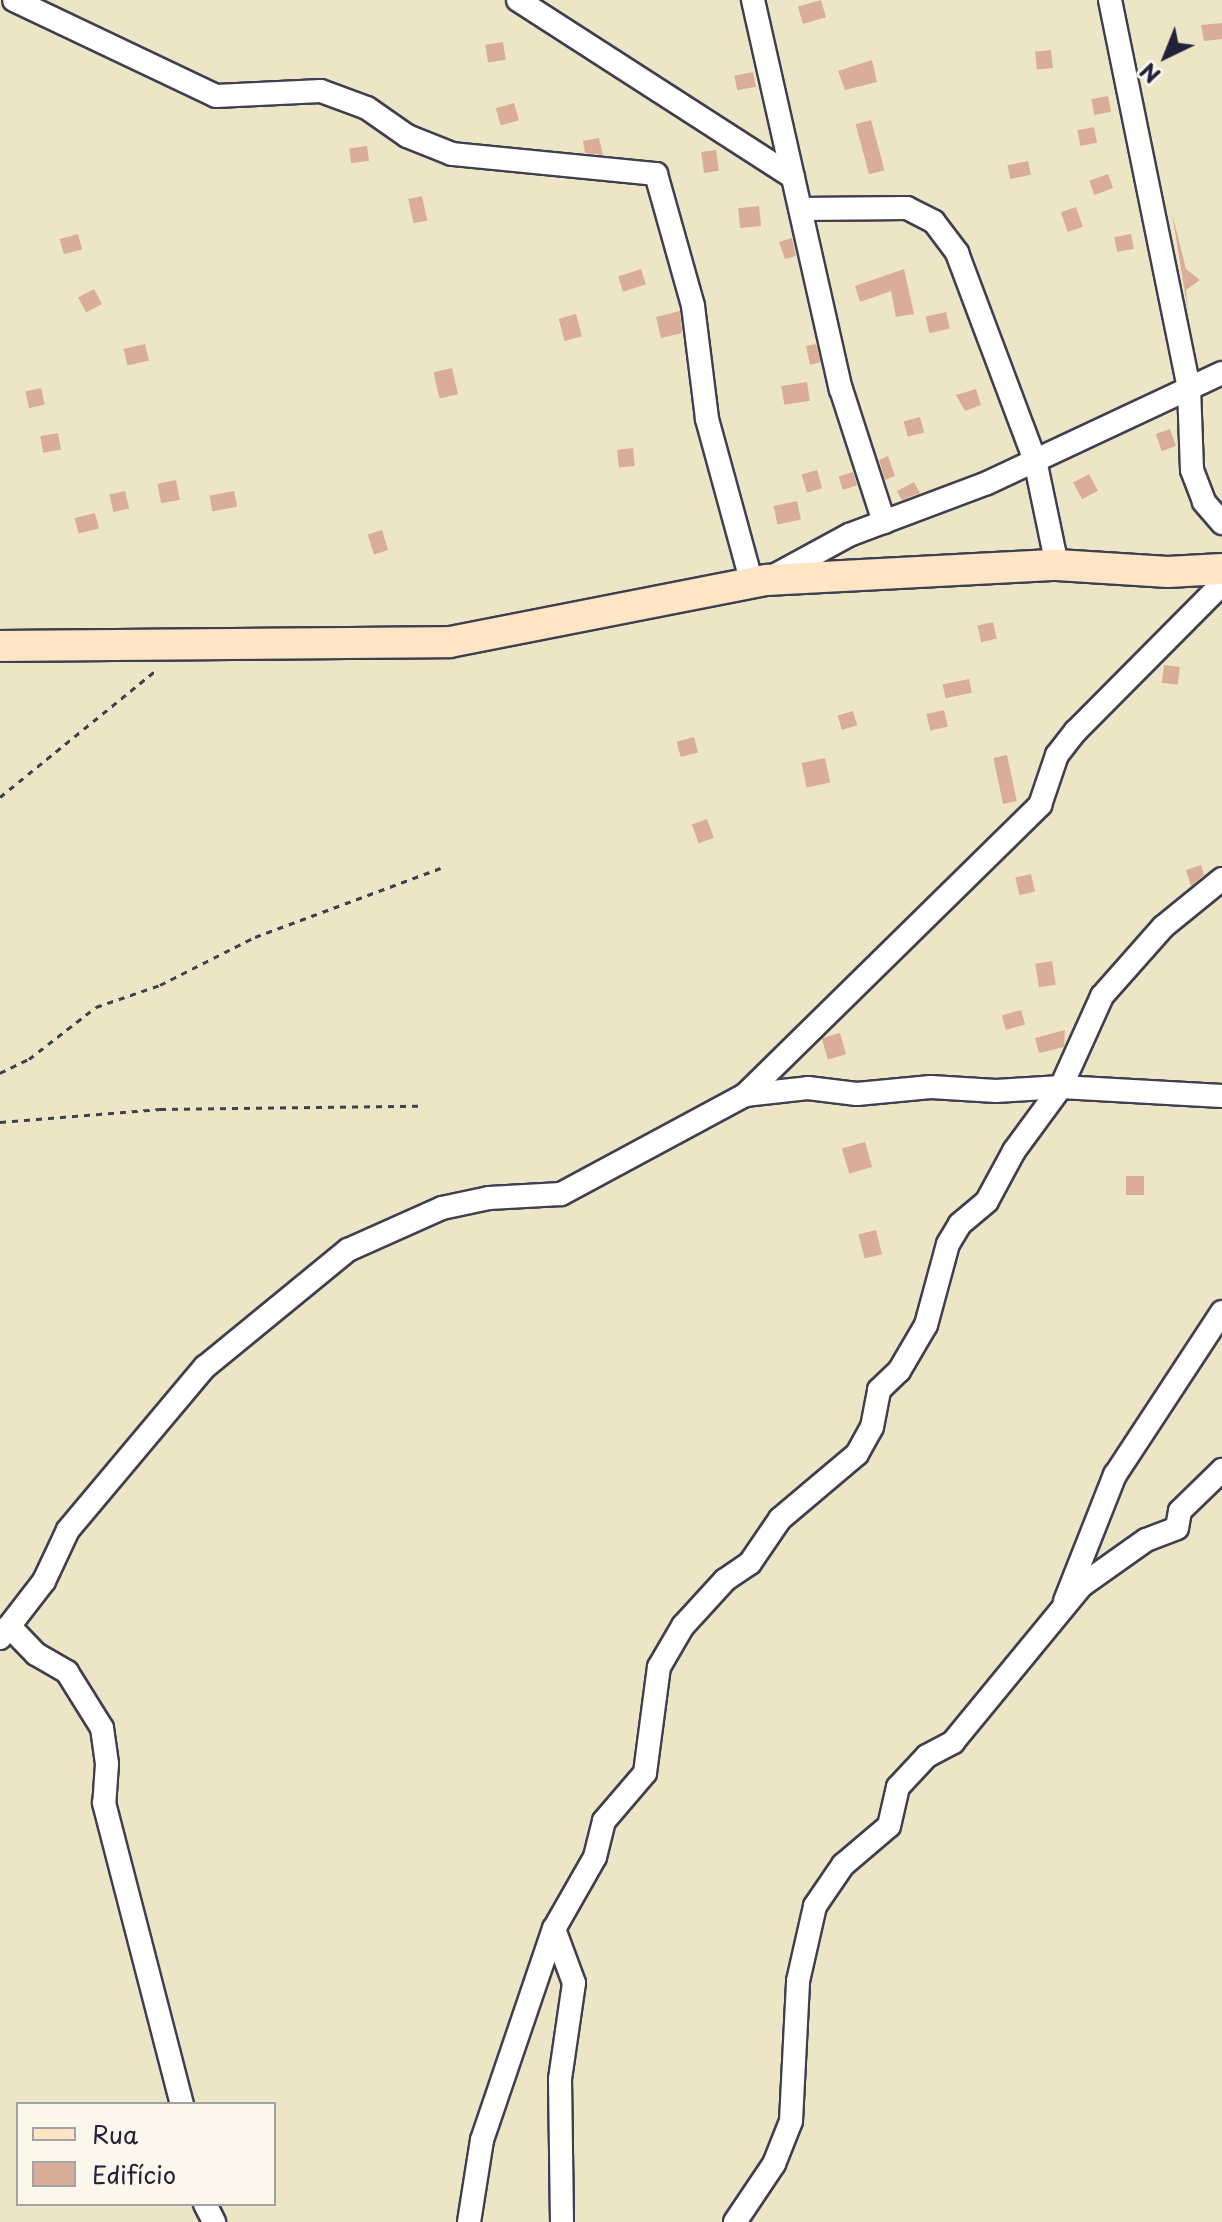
<!DOCTYPE html>
<meta charset="utf-8">
<style>
body{margin:0}
#map{position:relative;width:1222px;height:2222px;overflow:hidden;background:#ece6c7;font-family:"Playpen Sans",sans-serif}
div>[style]{position:absolute}
[style*='--x']{left:calc(var(--x)*1px);top:calc(var(--y)*1px);width:calc(var(--w)*1px);rotate:calc(var(--a)*1deg)}
.building>*{inset:0;background:#daad99;transform-origin:0 0}
.path>*{height:3px;margin-top:-1.5px;transform-origin:0;background:repeating-linear-gradient(90deg,#403f50 0 6px,transparent 0 12px)}
.roads{filter:drop-shadow(2px 0 #403f50) drop-shadow(-2px 0 #403f50) drop-shadow(0 2px #403f50) drop-shadow(0 -2px #403f50)}
.street>*{height:22px;margin:-11px;padding:0 11px;transform-origin:11px;border-radius:11px;background:#fff}
.secondary>*{height:30px;margin:-15px;padding:0 15px;transform-origin:15px;border-radius:15px;background:#fee5c5}
span{translate:-50% -50%;white-space:nowrap;text-align:center;line-height:1.15;-webkit-text-stroke:7px #fbf7ec;paint-order:stroke}
.legend{position:absolute;left:16px;top:2102px;width:260px;height:104px;box-sizing:border-box;background:#fbf7ec;border:2px solid #a4a2a5;margin:0;padding:10px 14px;list-style:none;font-size:24px;color:#22223b}
.legend li{display:flex;align-items:center;gap:16px;height:40px}
.legend b{width:40px;border:2px solid #a4a2a5}
.north{position:absolute;left:1126px;top:16px;width:80px;height:80px;-webkit-text-stroke:6px #fbf7ec;paint-order:stroke;rotate:223deg;font-size:22px;font-weight:700;line-height:32px;text-align:center;color:#22223b}
.north::after{content:'';display:block;margin:auto;width:28px;height:36px;background:#22223b;clip-path:polygon(50% 0,100% 100%,50% 72%,0 100%)}
</style>
<div id="map">
<div class="building">
<i style="left:821px;top:0;width:18px;height:24px;rotate:74deg"></i>
<i style="clip-path:polygon(1222px 23px,1222px 39px,1204px 41px,1201px 25px)"></i>
<i style="left:503px;top:42px;width:18px;height:18px;rotate:81deg"></i>
<i style="left:1051px;top:50px;width:18px;height:16px;rotate:84deg"></i>
<i style="clip-path:polygon(872px 60px,877px 82px,845px 90px,838px 71px)"></i>
<i style="left:753px;top:72px;width:15px;height:19px;rotate:79deg"></i>
<i style="left:1108px;top:96px;width:16px;height:17px;rotate:79deg"></i>
<i style="left:514px;top:103px;width:18px;height:19px;rotate:74deg"></i>
<i style="left:871px;top:120px;width:52px;height:16px;rotate:75deg"></i>
<i style="left:1094px;top:127px;width:16px;height:17px;rotate:79deg"></i>
<i style="clip-path:polygon(599px 138px,603px 155px,585px 153px,583px 141px)"></i>
<i style="left:367px;top:146px;width:15px;height:18px;rotate:82deg"></i>
<i style="left:716px;top:150px;width:21px;height:15px;rotate:82deg"></i>
<i style="left:1028px;top:161px;width:14px;height:21px;rotate:78deg"></i>
<i style="left:1108px;top:174px;width:15px;height:20px;rotate:70deg"></i>
<i style="left:422px;top:196px;width:25px;height:14px;rotate:78deg"></i>
<i style="left:759px;top:206px;width:20px;height:21px;rotate:84deg"></i>
<i style="left:1076px;top:207px;width:21px;height:16px;rotate:71deg"></i>
<i style="clip-path:polygon(1172px 213px,1186px 269px,1200px 280px,1186px 290px,1188px 312px)"></i>
<i style="left:78px;top:234px;width:16px;height:19px;rotate:75deg"></i>
<i style="left:1131px;top:234px;width:15px;height:17px;rotate:79deg"></i>
<i style="clip-path:polygon(792px 238px,796px 256px,785px 259px,779px 242px)"></i>
<i style="left:641px;top:269px;width:16px;height:24px;rotate:72deg"></i>
<i style="clip-path:polygon(904px 269px,914px 314px,896px 317px,891px 291px,860px 302px,855px 286px)"></i>
<i style="left:94px;top:289px;width:17px;height:18px;rotate:62deg"></i>
<i style="clip-path:polygon(680px 311px,682px 333px,661px 338px,656px 317px)"></i>
<i style="left:946px;top:312px;width:17px;height:21px;rotate:77deg"></i>
<i style="left:576px;top:314px;width:23px;height:18px;rotate:75deg"></i>
<i style="left:145px;top:344px;width:17px;height:22px;rotate:77deg"></i>
<i style="clip-path:polygon(816px 344px,821px 362px,810px 365px,806px 346px)"></i>
<i style="left:452px;top:368px;width:27px;height:19px;rotate:77deg"></i>
<i style="left:807px;top:382px;width:19px;height:26px;rotate:81deg"></i>
<i style="left:41px;top:388px;width:17px;height:16px;rotate:77deg"></i>
<i style="clip-path:polygon(976px 389px,981px 405px,965px 411px,956px 395px)"></i>
<i style="left:920px;top:417px;width:16px;height:17px;rotate:75deg"></i>
<i style="left:1170px;top:429px;width:18px;height:15px;rotate:71deg"></i>
<i style="left:58px;top:433px;width:17px;height:18px;rotate:80deg"></i>
<i style="left:633px;top:448px;width:18px;height:16px;rotate:84deg"></i>
<i style="clip-path:polygon(888px 456px,895px 476px,885px 480px,879px 460px)"></i>
<i style="left:817px;top:470px;width:19px;height:16px;rotate:74deg"></i>
<i style="left:853px;top:472px;width:14px;height:15px;rotate:73deg"></i>
<i style="left:1089px;top:474px;width:19px;height:18px;rotate:62deg"></i>
<i style="left:176px;top:480px;width:20px;height:19px;rotate:79deg"></i>
<i style="clip-path:polygon(914px 482px,920px 493px,902px 500px,897px 491px)"></i>
<i style="left:125px;top:491px;width:18px;height:16px;rotate:77deg"></i>
<i style="left:234px;top:491px;width:16px;height:25px;rotate:79deg"></i>
<i style="left:797px;top:501px;width:19px;height:24px;rotate:78deg"></i>
<i style="left:95px;top:513px;width:16px;height:21px;rotate:76deg"></i>
<i style="left:382px;top:530px;width:21px;height:15px;rotate:73deg"></i>
<i style="left:993px;top:622px;width:17px;height:16px;rotate:77deg"></i>
<i style="left:1164px;top:665px;width:16px;height:18px;rotate:7deg"></i>
<i style="left:969px;top:679px;width:14px;height:27px;rotate:78deg"></i>
<i style="left:944px;top:710px;width:17px;height:18px;rotate:77deg"></i>
<i style="left:853px;top:711px;width:15px;height:16px;rotate:74deg"></i>
<i style="left:694px;top:737px;width:16px;height:18px;rotate:75deg"></i>
<i style="left:1007px;top:755px;width:47px;height:14px;rotate:78deg"></i>
<i style="left:825px;top:758px;width:25px;height:24px;rotate:78deg"></i>
<i style="left:707px;top:819px;width:20px;height:16px;rotate:70deg"></i>
<i style="clip-path:polygon(1201px 865px,1204px 875px,1191px 886px,1186px 870px)"></i>
<i style="left:1031px;top:874px;width:18px;height:16px;rotate:77deg"></i>
<i style="left:1052px;top:961px;width:24px;height:17px;rotate:81deg"></i>
<i style="left:1021px;top:1010px;width:15px;height:20px;rotate:74deg"></i>
<i style="clip-path:polygon(1065px 1030px,1064px 1047px,1039px 1053px,1035px 1038px)"></i>
<i style="left:840px;top:1033px;width:22px;height:19px;rotate:74deg"></i>
<i style="left:865px;top:1142px;width:26px;height:24px;rotate:74deg"></i>
<i style="left:1126px;top:1176px;width:18px;height:19px"></i>
<i style="left:876px;top:1230px;width:25px;height:18px;rotate:76deg"></i>
</div>
<div class="path">
<i style="--x:0;--y:797;--w:201;--a:-39.1"></i>
<i style="--x:0;--y:1073;--w:32;--a:-26"></i>
<i style="--x:29;--y:1059;--w:85;--a:-37.8"></i>
<i style="--x:96;--y:1007;--w:68;--a:-19"></i>
<i style="--x:160;--y:985;--w:106;--a:-26.8"></i>
<i style="--x:255;--y:937;--w:198;--a:-20.4"></i>
<i style="--x:0;--y:1122;--w:161;--a:-4.6"></i>
<i style="--x:160;--y:1109;--w:258;--a:-0.7"></i>
</div>
<div class="roads">
<div class="street">
<i style="--x:14;--y:0;--w:224;--a:25.4"></i>
<i style="--x:216;--y:96;--w:105;--a:-2.7"></i>
<i style="--x:321;--y:91;--w:49;--a:20.3"></i>
<i style="--x:367;--y:108;--w:49;--a:35"></i>
<i style="--x:407;--y:136;--w:48;--a:21.8"></i>
<i style="--x:452;--y:154;--w:205;--a:5.6"></i>
<i style="--x:656;--y:174;--w:137;--a:74.3"></i>
<i style="--x:693;--y:306;--w:114;--a:82.9"></i>
<i style="--x:707;--y:419;--w:170;--a:74.7"></i>
<i style="--x:518;--y:0;--w:327;--a:32.8"></i>
<i style="--x:753;--y:0;--w:399;--a:77.3"></i>
<i style="--x:841;--y:389;--w:140;--a:72.1"></i>
<i style="--x:1110;--y:0;--w:396;--a:78.5"></i>
<i style="--x:1189;--y:388;--w:82;--a:87.9"></i>
<i style="--x:1192;--y:470;--w:34;--a:69"></i>
<i style="--x:1204;--y:502;--w:28;--a:49"></i>
<i style="--x:801;--y:209;--w:106;--a:-0.5"></i>
<i style="--x:907;--y:208;--w:30;--a:27"></i>
<i style="--x:934;--y:222;--w:39;--a:53"></i>
<i style="--x:957;--y:253;--w:221;--a:69.4"></i>
<i style="--x:1035;--y:460;--w:107;--a:78.2"></i>
<i style="--x:772;--y:577;--w:88;--a:-28.6"></i>
<i style="--x:849;--y:535;--w:147;--a:-20.6"></i>
<i style="--x:987;--y:483;--w:259;--a:-25.1"></i>
<i style="--x:745;--y:1095;--w:63;--a:-6.3"></i>
<i style="--x:808;--y:1088;--w:49;--a:7"></i>
<i style="--x:857;--y:1094;--w:74;--a:-5.4"></i>
<i style="--x:931;--y:1087;--w:65;--a:3.5"></i>
<i style="--x:996;--y:1091;--w:65;--a:-3.5"></i>
<i style="--x:1061;--y:1087;--w:161;--a:3.2"></i>
<i style="--x:1065;--y:1601;--w:136;--a:-68.4"></i>
<i style="--x:1115;--y:1475;--w:195;--a:-56.7"></i>
<i style="--x:9;--y:1626;--w:39;--a:46"></i>
<i style="--x:36;--y:1654;--w:36;--a:30"></i>
<i style="--x:67;--y:1672;--w:66;--a:58"></i>
<i style="--x:102;--y:1728;--w:36;--a:82"></i>
<i style="--x:107;--y:1764;--w:39;--a:94"></i>
<i style="--x:104;--y:1803;--w:311;--a:75.5"></i>
<i style="--x:0;--y:1638;--w:72;--a:-52.3"></i>
<i style="--x:44;--y:1581;--w:56;--a:-64.8"></i>
<i style="--x:68;--y:1530;--w:213;--a:-50"></i>
<i style="--x:205;--y:1367;--w:185;--a:-39.3"></i>
<i style="--x:348;--y:1250;--w:103;--a:-24.1"></i>
<i style="--x:442;--y:1208;--w:48;--a:-12"></i>
<i style="--x:489;--y:1198;--w:72;--a:-3.2"></i>
<i style="--x:561;--y:1194;--w:209;--a:-28.3"></i>
<i style="--x:745;--y:1095;--w:414;--a:-44.5"></i>
<i style="--x:1040;--y:805;--w:53;--a:-71.2"></i>
<i style="--x:1057;--y:755;--w:31;--a:-52"></i>
<i style="--x:1076;--y:731;--w:207;--a:-45.2"></i>
<i style="--x:205;--y:2204;--w:20;--a:63"></i>
<i style="--x:469;--y:2222;--w:83;--a:-81"></i>
<i style="--x:482;--y:2140;--w:223;--a:-71.2"></i>
<i style="--x:562;--y:2222;--w:143;--a:-90.8"></i>
<i style="--x:560;--y:2079;--w:97;--a:-81.7"></i>
<i style="--x:574;--y:1983;--w:58;--a:-110.3"></i>
<i style="--x:554;--y:1929;--w:83;--a:-60.3"></i>
<i style="--x:595;--y:1857;--w:37;--a:-76"></i>
<i style="--x:604;--y:1821;--w:63;--a:-49.5"></i>
<i style="--x:645;--y:1773;--w:107;--a:-82.5"></i>
<i style="--x:659;--y:1667;--w:48;--a:-59.7"></i>
<i style="--x:683;--y:1626;--w:62;--a:-47.6"></i>
<i style="--x:725;--y:1580;--w:30;--a:-34"></i>
<i style="--x:750;--y:1563;--w:53;--a:-55.7"></i>
<i style="--x:780;--y:1519;--w:101;--a:-40.2"></i>
<i style="--x:857;--y:1454;--w:31;--a:-61"></i>
<i style="--x:872;--y:1427;--w:38;--a:-79"></i>
<i style="--x:879;--y:1390;--w:28;--a:-44"></i>
<i style="--x:899;--y:1371;--w:53;--a:-59.6"></i>
<i style="--x:926;--y:1325;--w:84;--a:-74.8"></i>
<i style="--x:948;--y:1244;--w:23;--a:-59"></i>
<i style="--x:960;--y:1224;--w:35;--a:-40"></i>
<i style="--x:987;--y:1201;--w:57;--a:-61.6"></i>
<i style="--x:1014;--y:1151;--w:79;--a:-53.7"></i>
<i style="--x:1061;--y:1087;--w:100;--a:-65.7"></i>
<i style="--x:1102;--y:996;--w:92;--a:-48.5"></i>
<i style="--x:1163;--y:927;--w:76;--a:-39.1"></i>
<i style="--x:735;--y:2222;--w:70;--a:-56.1"></i>
<i style="--x:774;--y:2164;--w:46;--a:-68.4"></i>
<i style="--x:791;--y:2121;--w:140;--a:-87.1"></i>
<i style="--x:798;--y:1981;--w:77;--a:-77.2"></i>
<i style="--x:815;--y:1906;--w:50;--a:-55.7"></i>
<i style="--x:843;--y:1865;--w:60;--a:-40.3"></i>
<i style="--x:889;--y:1826;--w:40;--a:-77"></i>
<i style="--x:898;--y:1787;--w:42;--a:-46.9"></i>
<i style="--x:927;--y:1756;--w:30;--a:-28"></i>
<i style="--x:953;--y:1742;--w:202;--a:-50.6"></i>
<i style="--x:1081;--y:1586;--w:80;--a:-35.3"></i>
<i style="--x:1146;--y:1540;--w:33;--a:-21"></i>
<i style="--x:1177;--y:1528;--w:17;--a:-80"></i>
<i style="--x:1180;--y:1511;--w:59;--a:-44.3"></i>
</div>
<div class="secondary">
<i style="--x:0;--y:646;--w:450;--a:-0.5"></i>
<i style="--x:450;--y:642;--w:322;--a:-11.1"></i>
<i style="--x:766;--y:580;--w:291;--a:-3"></i>
<i style="--x:1057;--y:565;--w:111;--a:3.6"></i>
<i style="--x:1168;--y:572;--w:54;--a:-3.2"></i>
</div>
</div>
<ul class="legend">
<li><b style="height:10px;background:#fee5c5"></b>Rua</li>
<li><b style="height:22px;background:#daad99"></b>Edifício</li>
</ul>
<div class="north">N</div>
</div>
